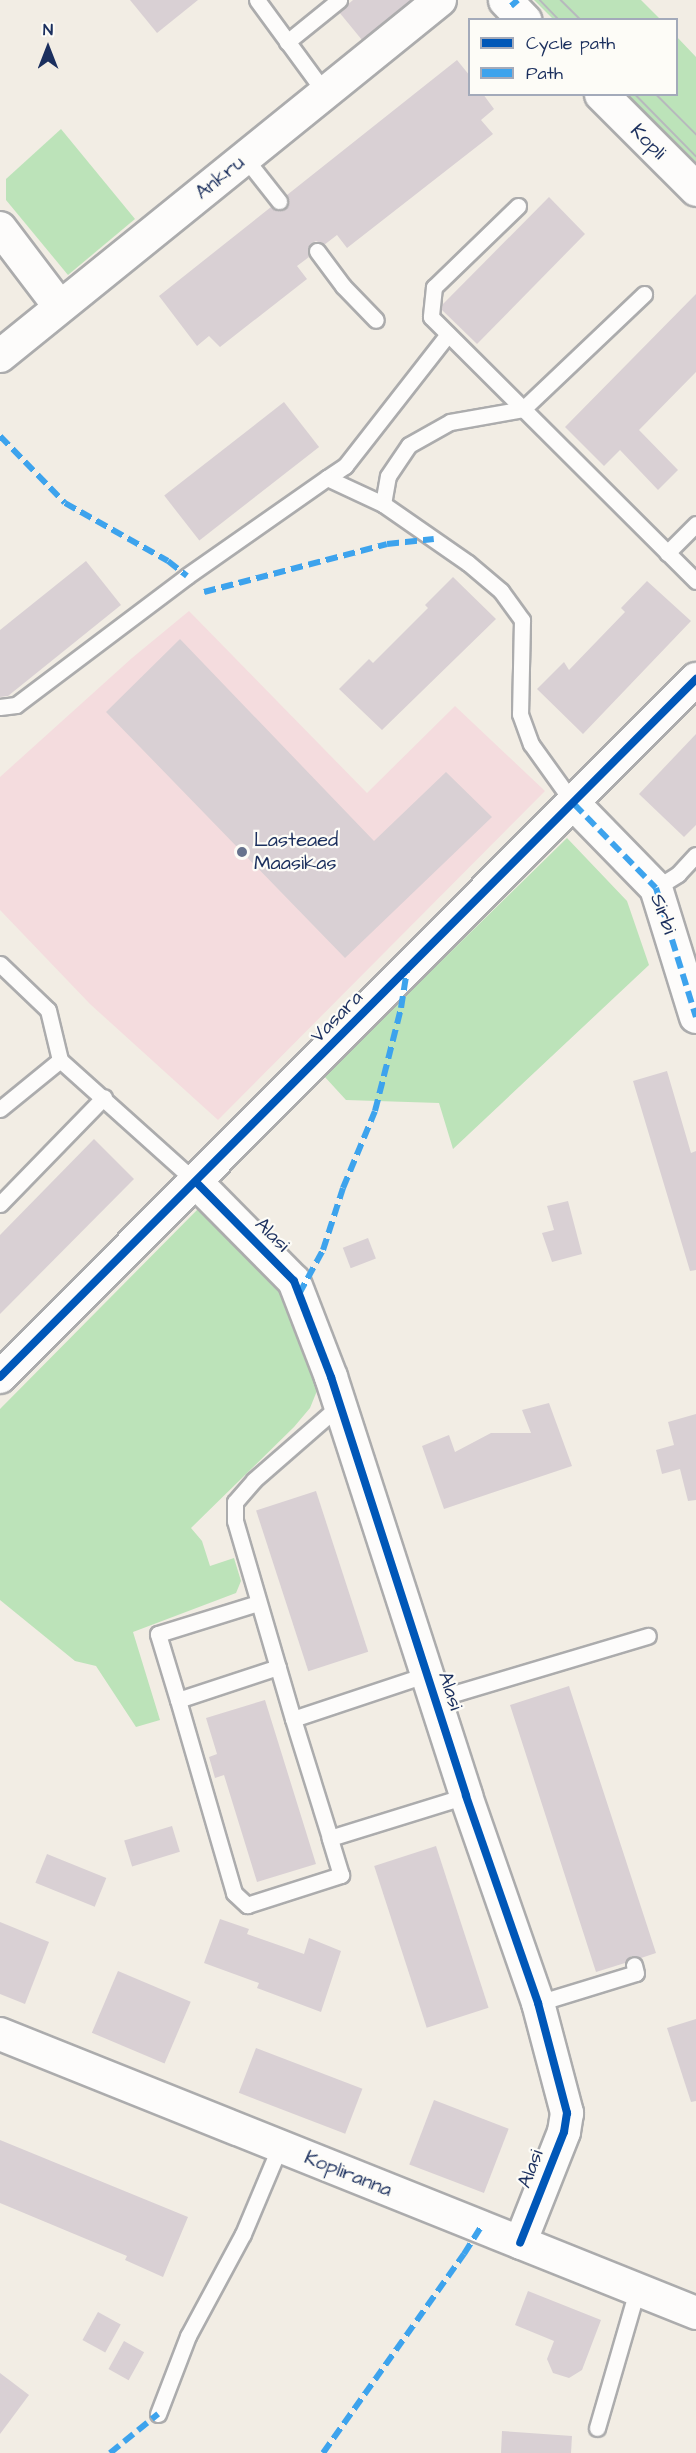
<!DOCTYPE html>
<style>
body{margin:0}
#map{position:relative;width:696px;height:2453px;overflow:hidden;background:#f2ede4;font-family:"Architects Daughter",sans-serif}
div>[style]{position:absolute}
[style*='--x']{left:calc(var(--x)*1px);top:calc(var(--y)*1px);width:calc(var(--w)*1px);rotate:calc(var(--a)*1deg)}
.built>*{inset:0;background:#f4dcde}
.green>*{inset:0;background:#bce3b9}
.building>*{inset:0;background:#d9d0d4;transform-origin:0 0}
.roads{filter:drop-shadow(2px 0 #acacad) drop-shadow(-2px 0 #acacad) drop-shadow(0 2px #acacad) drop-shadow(0 -2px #acacad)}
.service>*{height:15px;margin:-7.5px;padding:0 7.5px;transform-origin:7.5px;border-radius:7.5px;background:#fdfcfb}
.minor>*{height:32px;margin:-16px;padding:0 16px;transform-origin:16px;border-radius:16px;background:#fdfcfb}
.tertiary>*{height:33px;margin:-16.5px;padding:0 16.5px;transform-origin:16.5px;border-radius:16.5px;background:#fdfcfb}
.tram>*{height:1.5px;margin:-0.75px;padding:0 0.75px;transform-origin:0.75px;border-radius:0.75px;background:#b7b9bd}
.quiet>*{height:6px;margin-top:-3px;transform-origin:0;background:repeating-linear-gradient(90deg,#3da3ed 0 12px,transparent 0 18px)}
.cycleway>*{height:8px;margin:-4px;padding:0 4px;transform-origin:4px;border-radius:4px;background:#0057b8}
.dots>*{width:16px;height:16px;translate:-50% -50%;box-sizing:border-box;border:3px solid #fdfcf7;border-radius:50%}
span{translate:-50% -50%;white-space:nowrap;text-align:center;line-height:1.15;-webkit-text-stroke:4.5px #fdfcf7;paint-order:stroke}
.street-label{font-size:20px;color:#1b2f5e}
.poi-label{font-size:20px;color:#1b2f5e}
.left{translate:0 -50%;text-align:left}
.legend{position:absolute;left:468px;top:18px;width:210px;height:78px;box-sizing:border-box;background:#fdfcf7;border:2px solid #a3aaba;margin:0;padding:8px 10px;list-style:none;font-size:18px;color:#1b2f5e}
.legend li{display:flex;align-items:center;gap:12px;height:30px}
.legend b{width:30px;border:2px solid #a3aaba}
.north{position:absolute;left:18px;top:18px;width:60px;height:60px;-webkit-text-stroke:4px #fdfcf7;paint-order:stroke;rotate:0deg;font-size:16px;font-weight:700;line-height:24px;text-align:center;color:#1b2f5e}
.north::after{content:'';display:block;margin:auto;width:21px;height:27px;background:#1b2f5e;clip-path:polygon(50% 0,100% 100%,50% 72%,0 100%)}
</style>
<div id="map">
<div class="built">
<i style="clip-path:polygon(189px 611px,367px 793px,455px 706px,545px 791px,218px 1120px,90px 1004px,0 910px,0 777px,132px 658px)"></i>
</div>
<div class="green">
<i style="clip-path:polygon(534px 0,641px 0,660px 19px,553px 19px)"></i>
<i style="clip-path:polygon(677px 37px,696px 57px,696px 162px,628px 95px,676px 94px)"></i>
<i style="clip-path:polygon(61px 129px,135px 219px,68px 275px,6px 200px,6px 179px)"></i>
<i style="clip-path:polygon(567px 838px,627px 901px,649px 965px,453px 1149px,439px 1103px,346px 1100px,324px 1076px)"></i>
<i style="clip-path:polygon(199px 1208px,274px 1281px,292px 1310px,319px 1386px,310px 1408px,294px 1427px,191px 1528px,202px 1541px,210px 1566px,234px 1558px,241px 1581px,236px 1593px,133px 1632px,160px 1720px,136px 1727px,96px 1666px,75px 1661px,0 1600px,0 1409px)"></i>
</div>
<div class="building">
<i style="clip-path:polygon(130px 0,198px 0,157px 33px)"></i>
<i style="clip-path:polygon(353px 0,411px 0,362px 40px,339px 12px)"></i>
<i style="clip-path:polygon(457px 60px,470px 76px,470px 94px,483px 94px,494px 109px,481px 120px,493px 134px,347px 248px,337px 235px,324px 245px,316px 241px,312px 243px,308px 248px,309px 257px,297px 266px,307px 279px,220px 347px,209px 336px,197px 346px,159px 296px,271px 207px,276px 210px,285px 209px,288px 204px,287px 195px)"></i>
<i style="clip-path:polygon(549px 197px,585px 234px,477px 344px,442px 310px,442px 305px)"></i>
<i style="clip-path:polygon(696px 294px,696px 372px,639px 430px,678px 470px,658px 490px,620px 450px,604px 466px,565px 427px)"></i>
<i style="left:284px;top:402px;width:57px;height:152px;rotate:52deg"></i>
<i style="clip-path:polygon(86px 561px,121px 605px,8px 696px,0 697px,0 630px)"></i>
<i style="clip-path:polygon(453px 577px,496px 619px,382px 730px,339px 689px,369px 659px,373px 663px,428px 608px,425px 605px)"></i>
<i style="clip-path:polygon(647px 581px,691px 621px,583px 734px,537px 689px,564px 662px,569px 670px,625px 612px,621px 608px)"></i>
<i style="clip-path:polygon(180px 639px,374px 841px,446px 772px,492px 817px,345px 958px,106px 712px)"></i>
<i style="clip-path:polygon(696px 734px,696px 825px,684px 837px,639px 794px)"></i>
<i style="clip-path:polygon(667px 1071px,691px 1153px,696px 1151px,696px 1270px,690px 1271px,633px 1081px)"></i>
<i style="clip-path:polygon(94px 1139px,134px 1179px,0 1314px,0 1235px)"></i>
<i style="clip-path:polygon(568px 1201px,582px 1254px,552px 1262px,542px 1233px,554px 1230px,547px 1206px)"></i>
<i style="left:368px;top:1238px;width:22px;height:27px;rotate:69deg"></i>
<i style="clip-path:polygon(549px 1403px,572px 1466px,444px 1509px,422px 1446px,449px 1435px,455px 1452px,491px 1433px,531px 1433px,522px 1410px)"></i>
<i style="clip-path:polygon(696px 1414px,696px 1500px,688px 1501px,680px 1469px,662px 1474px,656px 1450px,674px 1445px,668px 1422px)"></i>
<i style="left:316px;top:1491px;width:169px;height:63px;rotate:72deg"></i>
<i style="clip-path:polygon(569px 1686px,656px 1953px,641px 1958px,631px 1956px,625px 1963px,596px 1972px,510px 1705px)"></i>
<i style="clip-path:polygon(265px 1700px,316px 1864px,257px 1882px,224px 1775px,215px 1778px,209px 1757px,217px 1754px,206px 1718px)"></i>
<i style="left:172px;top:1826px;width:27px;height:50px;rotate:73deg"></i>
<i style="left:436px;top:1846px;width:170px;height:65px;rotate:72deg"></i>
<i style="left:47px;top:1854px;width:64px;height:31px;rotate:22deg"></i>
<i style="clip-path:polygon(220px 1919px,249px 1929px,247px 1934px,304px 1954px,309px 1938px,341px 1951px,321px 2012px,257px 1988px,259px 1983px,204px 1963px)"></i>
<i style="clip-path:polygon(0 1922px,49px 1942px,25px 2004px,0 1994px)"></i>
<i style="left:118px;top:1971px;width:79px;height:67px;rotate:23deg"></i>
<i style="clip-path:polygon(696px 2019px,696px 2101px,691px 2102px,667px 2028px)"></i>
<i style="left:256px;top:2048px;width:114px;height:48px;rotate:21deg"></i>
<i style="left:434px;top:2100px;width:80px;height:69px;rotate:21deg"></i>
<i style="clip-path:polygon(0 2140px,188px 2217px,163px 2277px,125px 2260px,127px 2256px,0 2203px)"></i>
<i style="clip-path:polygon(528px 2291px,601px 2320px,582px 2370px,569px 2378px,553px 2373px,547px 2359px,554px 2341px,515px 2325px)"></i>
<i style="left:98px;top:2312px;width:26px;height:32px;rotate:29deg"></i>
<i style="left:124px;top:2341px;width:23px;height:32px;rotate:29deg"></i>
<i style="clip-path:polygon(0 2373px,29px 2395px,0 2434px)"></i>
<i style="clip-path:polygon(502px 2431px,572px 2436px,571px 2453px,501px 2453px)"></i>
</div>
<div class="roads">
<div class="service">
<i style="--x:257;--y:0;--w:115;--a:53.8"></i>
<i style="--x:287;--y:42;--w:67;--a:-38.9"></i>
<i style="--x:245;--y:158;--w:55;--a:51.7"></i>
<i style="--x:518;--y:206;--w:117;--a:136"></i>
<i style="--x:434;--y:287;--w:30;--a:96"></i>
<i style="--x:431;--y:317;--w:374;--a:44.9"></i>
<i style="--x:317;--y:251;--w:44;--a:53.4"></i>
<i style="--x:343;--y:286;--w:47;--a:45.9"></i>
<i style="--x:327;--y:478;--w:22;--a:-34"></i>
<i style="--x:345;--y:466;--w:167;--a:-52"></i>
<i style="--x:383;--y:504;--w:28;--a:-80"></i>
<i style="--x:388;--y:476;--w:37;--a:-56"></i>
<i style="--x:409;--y:445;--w:47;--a:-29.3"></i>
<i style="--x:450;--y:422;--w:74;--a:-10.1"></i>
<i style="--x:523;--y:409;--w:167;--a:-43.5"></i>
<i style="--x:667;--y:553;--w:41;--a:-45"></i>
<i style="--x:0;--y:707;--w:16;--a:-7"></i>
<i style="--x:16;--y:705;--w:214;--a:-37"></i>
<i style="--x:187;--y:576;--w:171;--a:-35"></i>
<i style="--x:327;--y:478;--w:62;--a:24.9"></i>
<i style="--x:383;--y:504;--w:103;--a:34.8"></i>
<i style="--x:468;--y:563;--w:43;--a:40.3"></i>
<i style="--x:501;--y:591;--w:36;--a:54"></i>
<i style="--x:522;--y:620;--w:94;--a:91.2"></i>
<i style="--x:520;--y:714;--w:32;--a:70"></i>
<i style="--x:531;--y:744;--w:74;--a:54.4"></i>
<i style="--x:656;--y:888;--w:26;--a:-32"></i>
<i style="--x:678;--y:874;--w:26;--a:-47"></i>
<i style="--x:0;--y:964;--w:66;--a:43.8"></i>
<i style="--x:48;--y:1010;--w:51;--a:76.5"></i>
<i style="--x:60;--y:1060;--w:183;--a:41.9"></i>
<i style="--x:0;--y:1109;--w:77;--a:-39.2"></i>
<i style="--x:0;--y:1204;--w:149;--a:-45.8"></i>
<i style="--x:278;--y:1667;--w:105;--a:161.7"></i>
<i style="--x:178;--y:1700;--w:201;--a:73.8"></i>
<i style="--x:234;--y:1893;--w:18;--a:43"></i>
<i style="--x:247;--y:1905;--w:99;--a:-17.7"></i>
<i style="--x:341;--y:1875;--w:39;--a:-107"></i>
<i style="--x:428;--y:1674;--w:142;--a:161.6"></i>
<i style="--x:293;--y:1719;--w:125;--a:72.7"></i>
<i style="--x:330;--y:1838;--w:142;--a:-17.2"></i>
<i style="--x:436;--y:1699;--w:221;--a:-16.6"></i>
<i style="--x:178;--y:1700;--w:69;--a:-106.9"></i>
<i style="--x:158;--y:1634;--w:105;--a:-17.2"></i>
<i style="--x:293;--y:1719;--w:206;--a:-106.3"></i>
<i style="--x:235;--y:1521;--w:19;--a:-90"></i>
<i style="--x:235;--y:1502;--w:29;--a:-49"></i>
<i style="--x:254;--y:1480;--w:114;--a:-41.1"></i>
<i style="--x:538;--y:2003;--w:102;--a:-17"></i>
<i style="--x:636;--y:1973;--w:8;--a:-104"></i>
<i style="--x:158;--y:2414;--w:84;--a:-69"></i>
<i style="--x:188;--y:2336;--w:116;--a:-61.7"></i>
<i style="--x:243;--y:2234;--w:95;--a:-67.2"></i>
<i style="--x:597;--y:2428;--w:144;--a:-73.8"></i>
</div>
<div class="minor">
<i style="--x:0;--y:228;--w:99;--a:52.8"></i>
<i style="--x:0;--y:356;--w:566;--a:-38.98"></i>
<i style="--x:574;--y:804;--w:117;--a:45.7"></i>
<i style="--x:656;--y:888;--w:135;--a:72.8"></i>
<i style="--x:196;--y:1182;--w:139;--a:45.3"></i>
<i style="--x:294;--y:1281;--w:103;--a:68.9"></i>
<i style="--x:331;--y:1377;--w:440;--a:72.1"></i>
<i style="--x:466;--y:1796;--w:219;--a:70.8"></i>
<i style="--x:538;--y:2003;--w:114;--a:75.2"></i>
<i style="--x:567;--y:2113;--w:19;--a:99"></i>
<i style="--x:564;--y:2132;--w:119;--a:111.6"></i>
<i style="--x:0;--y:1377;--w:986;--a:-45.08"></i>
<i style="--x:0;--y:2034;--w:750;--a:21.84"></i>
</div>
<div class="tertiary">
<i style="--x:505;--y:0;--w:28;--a:46"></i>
<i style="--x:601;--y:94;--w:134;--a:45"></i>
</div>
</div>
<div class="tram">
<i style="--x:540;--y:0;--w:28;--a:46"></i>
<i style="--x:561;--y:0;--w:28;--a:45"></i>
<i style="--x:635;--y:94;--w:87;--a:45.5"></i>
<i style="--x:656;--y:94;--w:57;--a:45"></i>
</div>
<div class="quiet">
<i style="--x:511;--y:6;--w:9;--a:-41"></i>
<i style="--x:0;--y:436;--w:93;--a:45.9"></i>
<i style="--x:65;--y:503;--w:118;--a:29.4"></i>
<i style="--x:168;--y:561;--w:24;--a:38"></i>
<i style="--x:204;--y:592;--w:189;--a:-14.7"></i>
<i style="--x:387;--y:544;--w:47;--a:-6.1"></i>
<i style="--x:574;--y:804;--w:117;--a:45.7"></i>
<i style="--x:656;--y:888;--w:135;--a:72.8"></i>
<i style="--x:299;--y:1294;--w:50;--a:-61.4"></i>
<i style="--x:323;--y:1250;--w:65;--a:-72.1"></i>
<i style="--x:343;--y:1188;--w:83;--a:-67.4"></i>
<i style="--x:375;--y:1111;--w:106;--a:-75.8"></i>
<i style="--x:401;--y:1008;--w:38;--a:-81"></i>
<i style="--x:110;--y:2453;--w:62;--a:-39.1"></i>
<i style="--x:323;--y:2453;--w:244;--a:-54.7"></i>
<i style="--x:464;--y:2254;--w:32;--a:-58"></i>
</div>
<div class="cycleway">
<i style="--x:196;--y:1182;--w:139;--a:45.3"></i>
<i style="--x:294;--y:1281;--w:103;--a:68.9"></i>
<i style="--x:331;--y:1377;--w:440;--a:72.1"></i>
<i style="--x:466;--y:1796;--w:219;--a:70.8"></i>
<i style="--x:538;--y:2003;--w:114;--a:75.2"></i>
<i style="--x:567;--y:2113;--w:19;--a:99"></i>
<i style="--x:564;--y:2132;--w:119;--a:111.6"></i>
<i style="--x:0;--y:1377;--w:986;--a:-45.08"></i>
</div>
<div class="dots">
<i style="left:242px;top:852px;background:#66728d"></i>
</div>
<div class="street-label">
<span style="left:648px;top:142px;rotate:45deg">Kopli</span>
<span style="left:220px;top:178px;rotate:-39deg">Ankru</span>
<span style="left:663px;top:914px;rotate:70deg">Sirbi</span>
<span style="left:337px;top:1017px;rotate:-45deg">Vasara</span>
<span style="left:272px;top:1235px;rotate:45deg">Alasi</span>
<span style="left:450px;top:1691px;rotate:72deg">Alasi</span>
<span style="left:531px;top:2169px;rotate:-69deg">Alasi</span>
<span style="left:348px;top:2174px;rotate:22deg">Kopliranna</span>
</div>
<div class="poi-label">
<span class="left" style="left:254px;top:852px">Lasteaed<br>Maasikas</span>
</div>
<ul class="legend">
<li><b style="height:8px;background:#0057b8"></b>Cycle path</li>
<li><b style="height:8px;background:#3da3ed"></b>Path</li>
</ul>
<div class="north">N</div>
</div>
